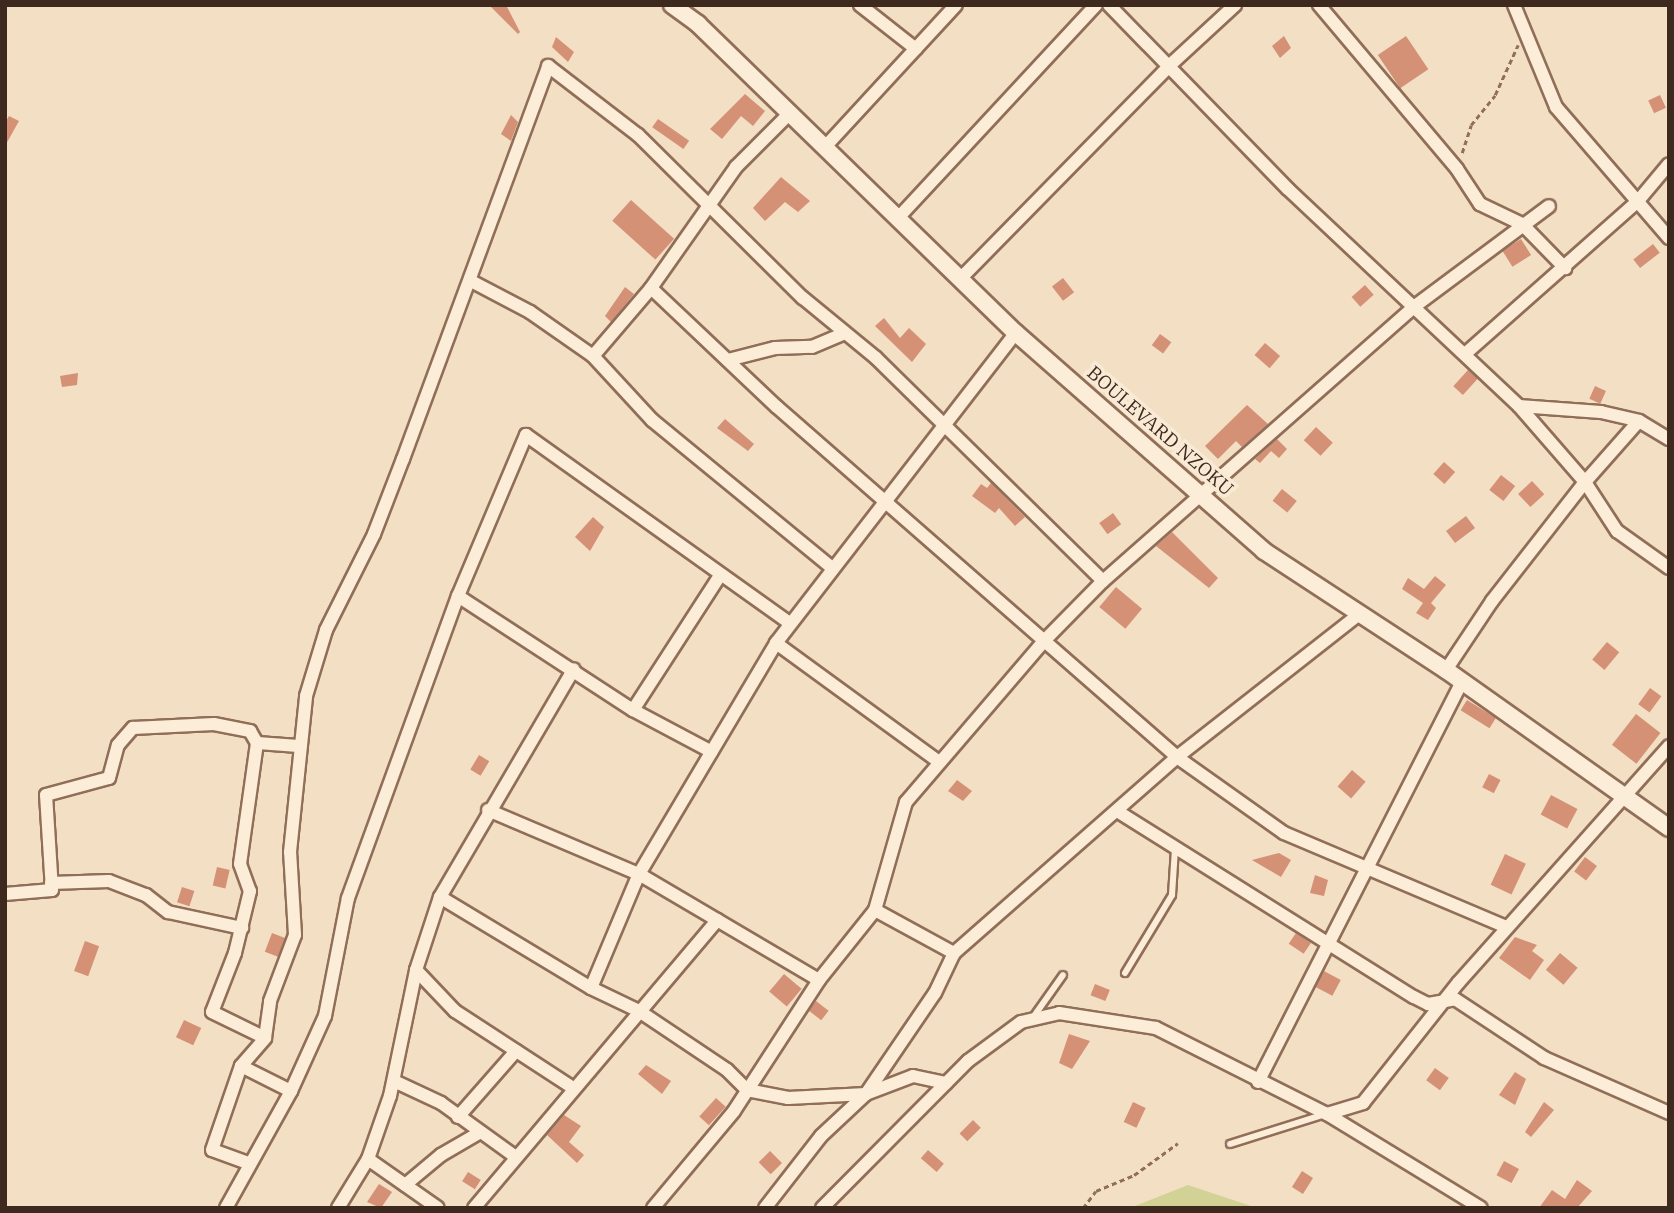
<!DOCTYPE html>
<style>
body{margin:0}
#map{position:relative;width:1674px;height:1213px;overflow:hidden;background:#f3dfc4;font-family:"IBM Plex Serif",serif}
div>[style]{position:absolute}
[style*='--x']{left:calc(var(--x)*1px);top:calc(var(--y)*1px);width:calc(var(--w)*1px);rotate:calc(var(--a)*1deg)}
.green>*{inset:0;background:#d2d196}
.building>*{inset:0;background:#d49176;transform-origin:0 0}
.path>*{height:2.5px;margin-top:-1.25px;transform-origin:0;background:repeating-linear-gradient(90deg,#906e58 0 5px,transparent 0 8.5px)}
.roads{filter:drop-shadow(2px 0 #906e58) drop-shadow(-2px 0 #906e58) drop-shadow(0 2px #906e58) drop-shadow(0 -2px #906e58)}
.service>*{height:6px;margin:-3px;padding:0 3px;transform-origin:3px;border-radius:3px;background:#fcedd9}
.minor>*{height:12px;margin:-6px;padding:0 6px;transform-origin:6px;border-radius:6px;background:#fcedd9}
.tertiary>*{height:16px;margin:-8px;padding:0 8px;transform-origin:8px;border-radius:8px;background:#fcedd9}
span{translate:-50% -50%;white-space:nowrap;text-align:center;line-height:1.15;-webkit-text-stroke:7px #f9ead5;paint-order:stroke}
.street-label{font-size:19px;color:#3e291e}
.frame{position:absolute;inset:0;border:7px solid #3e291e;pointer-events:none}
</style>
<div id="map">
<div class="green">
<i style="clip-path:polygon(1188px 1185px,1257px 1208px,1130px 1208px)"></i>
</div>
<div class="building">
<i style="clip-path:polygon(489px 5px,506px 5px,520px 32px,518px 34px)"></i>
<i style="clip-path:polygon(1284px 36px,1291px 48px,1280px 58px,1272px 46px)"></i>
<i style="left:1406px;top:36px;width:40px;height:34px;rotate:56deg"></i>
<i style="clip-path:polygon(556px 37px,574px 52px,568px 62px,552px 47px)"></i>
<i style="clip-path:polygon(745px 94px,765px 111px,753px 126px,741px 116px,722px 139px,710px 129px)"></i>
<i style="left:1660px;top:95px;width:14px;height:13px;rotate:65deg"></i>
<i style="clip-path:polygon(511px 115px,518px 122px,511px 141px,501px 134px)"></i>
<i style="clip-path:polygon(9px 116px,19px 121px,5px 146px,5px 123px)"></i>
<i style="left:658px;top:119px;width:38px;height:10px;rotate:35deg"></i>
<i style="clip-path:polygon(781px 177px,810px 201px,798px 212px,785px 202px,765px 221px,753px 208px)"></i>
<i style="left:631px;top:200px;width:58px;height:28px;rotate:42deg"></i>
<i style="left:1521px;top:239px;width:19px;height:22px;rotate:58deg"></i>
<i style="left:1653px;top:244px;width:11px;height:25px;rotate:52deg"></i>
<i style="left:1063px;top:278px;width:18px;height:14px;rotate:52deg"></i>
<i style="left:1365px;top:285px;width:13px;height:18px;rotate:48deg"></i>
<i style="clip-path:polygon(625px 287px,634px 294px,611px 322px,605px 316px)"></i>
<i style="clip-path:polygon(884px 318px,900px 338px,909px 328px,926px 344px,912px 362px,875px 326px)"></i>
<i style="left:1160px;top:334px;width:14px;height:14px;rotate:36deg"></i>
<i style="left:1265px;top:343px;width:20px;height:16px;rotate:41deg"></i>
<i style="left:1468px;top:370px;width:13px;height:22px;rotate:42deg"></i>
<i style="clip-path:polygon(78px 373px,77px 385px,62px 387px,60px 376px)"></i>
<i style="left:1595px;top:386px;width:12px;height:14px;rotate:24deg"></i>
<i style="clip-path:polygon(1247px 405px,1268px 424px,1242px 447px,1236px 441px,1218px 459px,1205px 446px)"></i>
<i style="clip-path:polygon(725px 419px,754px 444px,748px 451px,717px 428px)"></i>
<i style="left:1316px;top:427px;width:23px;height:18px;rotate:43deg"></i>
<i style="clip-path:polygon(1277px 439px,1287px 449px,1279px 458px,1271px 451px,1260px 463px,1255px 459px)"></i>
<i style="left:1444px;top:462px;width:15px;height:16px;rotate:42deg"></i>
<i style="left:1501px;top:475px;width:18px;height:19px;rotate:38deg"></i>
<i style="left:1532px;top:481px;width:18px;height:19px;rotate:47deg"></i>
<i style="clip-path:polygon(991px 483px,1025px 517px,1015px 526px,999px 508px,995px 513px,972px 496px,981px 484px,987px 488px)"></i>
<i style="left:1282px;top:489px;width:19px;height:15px;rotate:39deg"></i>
<i style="left:1113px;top:513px;width:14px;height:17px;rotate:54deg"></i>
<i style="left:1466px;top:516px;width:15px;height:25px;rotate:53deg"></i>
<i style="clip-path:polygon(593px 517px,604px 527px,590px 551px,575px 537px)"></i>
<i style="clip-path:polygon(1172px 532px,1218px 578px,1209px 588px,1156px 546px)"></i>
<i style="clip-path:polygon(1435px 576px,1446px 585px,1431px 603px,1436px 608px,1428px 620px,1416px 613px,1423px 603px,1402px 589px,1408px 578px,1424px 589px)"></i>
<i style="left:1116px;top:587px;width:34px;height:26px;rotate:40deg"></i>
<i style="left:1607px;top:642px;width:16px;height:23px;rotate:40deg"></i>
<i style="left:1650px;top:688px;width:14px;height:20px;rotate:36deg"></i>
<i style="left:1467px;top:700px;width:34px;height:12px;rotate:32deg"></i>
<i style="left:1636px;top:714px;width:31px;height:39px;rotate:38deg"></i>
<i style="left:479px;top:755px;width:12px;height:17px;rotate:31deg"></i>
<i style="left:1352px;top:770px;width:18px;height:22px;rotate:41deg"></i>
<i style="left:1489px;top:774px;width:13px;height:15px;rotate:27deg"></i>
<i style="clip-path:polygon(957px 780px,972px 791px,963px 801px,948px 791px)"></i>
<i style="left:1551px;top:795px;width:30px;height:22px;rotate:28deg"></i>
<i style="clip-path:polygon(1279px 853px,1291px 860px,1281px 877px,1252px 860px)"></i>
<i style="left:1505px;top:854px;width:23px;height:34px;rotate:25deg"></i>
<i style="left:1585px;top:857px;width:15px;height:18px;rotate:37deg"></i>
<i style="left:217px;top:867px;width:13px;height:19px;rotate:13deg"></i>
<i style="clip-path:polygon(1315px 875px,1328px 880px,1324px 896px,1310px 893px)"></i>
<i style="left:182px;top:887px;width:13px;height:16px;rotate:18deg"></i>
<i style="left:272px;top:933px;width:14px;height:20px;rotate:21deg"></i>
<i style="left:1296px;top:933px;width:18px;height:13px;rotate:34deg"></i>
<i style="clip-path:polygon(1515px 937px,1537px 945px,1532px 951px,1544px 960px,1530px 980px,1499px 958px)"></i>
<i style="left:85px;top:941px;width:15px;height:32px;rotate:20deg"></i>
<i style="left:1560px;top:953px;width:23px;height:22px;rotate:40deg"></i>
<i style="left:1324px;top:971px;width:19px;height:18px;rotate:28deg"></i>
<i style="left:784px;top:974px;width:23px;height:23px;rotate:40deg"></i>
<i style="left:1095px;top:984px;width:16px;height:12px;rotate:22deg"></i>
<i style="left:816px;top:1001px;width:16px;height:12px;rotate:38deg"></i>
<i style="left:184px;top:1020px;width:19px;height:19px;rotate:25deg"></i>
<i style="clip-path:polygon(1069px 1034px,1090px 1041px,1072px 1069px,1059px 1063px)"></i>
<i style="clip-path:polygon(646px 1065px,671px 1081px,662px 1094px,638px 1074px)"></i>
<i style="left:1435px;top:1068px;width:17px;height:15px;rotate:36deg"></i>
<i style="clip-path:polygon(1515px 1072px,1526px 1079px,1515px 1105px,1499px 1095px)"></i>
<i style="left:716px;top:1098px;width:13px;height:25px;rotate:42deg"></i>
<i style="left:1133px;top:1102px;width:14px;height:22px;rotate:25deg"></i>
<i style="clip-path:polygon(1544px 1102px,1554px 1110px,1531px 1137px,1525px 1132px)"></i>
<i style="clip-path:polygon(564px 1115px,581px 1126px,569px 1142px,584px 1155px,577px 1163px,547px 1135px)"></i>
<i style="left:973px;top:1120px;width:11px;height:19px;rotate:45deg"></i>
<i style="left:928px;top:1150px;width:21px;height:11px;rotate:41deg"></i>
<i style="left:770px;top:1151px;width:17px;height:16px;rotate:45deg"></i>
<i style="left:1504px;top:1161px;width:17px;height:16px;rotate:28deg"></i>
<i style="left:1302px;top:1171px;width:13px;height:19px;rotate:32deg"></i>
<i style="left:468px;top:1172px;width:15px;height:11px;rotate:32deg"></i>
<i style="clip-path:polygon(1577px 1180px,1592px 1191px,1577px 1208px,1539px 1208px,1552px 1190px,1565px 1199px)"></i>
<i style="clip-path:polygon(379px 1184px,392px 1192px,381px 1208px,367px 1202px)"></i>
</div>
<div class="path">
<i style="--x:1462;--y:153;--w:29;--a:-72"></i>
<i style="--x:1471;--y:125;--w:38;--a:-51"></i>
<i style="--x:1495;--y:95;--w:55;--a:-65.3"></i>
<i style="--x:1083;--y:1208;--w:21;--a:-53"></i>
<i style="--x:1096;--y:1191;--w:41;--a:-22.8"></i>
<i style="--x:1134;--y:1175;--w:54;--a:-36"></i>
</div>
<div class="roads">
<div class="service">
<i style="--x:1125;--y:973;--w:91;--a:-58.9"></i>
<i style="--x:1172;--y:895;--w:47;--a:-86.3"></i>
<i style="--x:1034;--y:1016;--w:50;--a:-54.7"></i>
<i style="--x:1230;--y:1144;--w:100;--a:-17.5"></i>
</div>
<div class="minor">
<i style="--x:860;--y:5;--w:71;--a:38.2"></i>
<i style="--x:1109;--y:5;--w:257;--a:45.8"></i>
<i style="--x:1288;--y:189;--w:317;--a:43.2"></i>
<i style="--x:1519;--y:406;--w:82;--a:4.2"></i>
<i style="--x:1601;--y:412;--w:39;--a:13"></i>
<i style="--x:1639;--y:421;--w:35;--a:31"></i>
<i style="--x:1319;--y:5;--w:214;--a:49.9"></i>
<i style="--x:1457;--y:169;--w:42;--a:56.7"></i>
<i style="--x:1480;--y:204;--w:47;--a:25.5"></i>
<i style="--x:1522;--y:224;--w:62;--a:45.7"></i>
<i style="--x:1514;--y:5;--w:110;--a:67.6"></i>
<i style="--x:1556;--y:107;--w:173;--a:49.2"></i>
<i style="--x:825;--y:147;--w:193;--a:-47.3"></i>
<i style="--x:898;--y:218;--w:291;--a:-47.1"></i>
<i style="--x:960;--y:279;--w:298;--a:-45.5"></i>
<i style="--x:1169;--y:66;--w:90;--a:-42.7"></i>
<i style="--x:471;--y:281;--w:67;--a:27.7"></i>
<i style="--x:530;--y:312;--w:77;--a:34.9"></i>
<i style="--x:593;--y:356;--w:87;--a:47.3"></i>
<i style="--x:652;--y:420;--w:233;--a:39.4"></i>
<i style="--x:651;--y:288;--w:173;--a:43.4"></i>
<i style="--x:777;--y:407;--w:532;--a:41.19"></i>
<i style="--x:1177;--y:757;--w:131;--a:35.4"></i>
<i style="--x:1284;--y:833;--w:242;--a:22.9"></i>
<i style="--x:1465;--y:354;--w:231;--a:-41.5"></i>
<i style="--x:1638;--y:201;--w:48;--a:-50"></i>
<i style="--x:593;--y:356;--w:89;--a:-49.5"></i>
<i style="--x:651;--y:288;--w:148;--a:-54.9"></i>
<i style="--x:736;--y:167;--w:76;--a:-45"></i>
<i style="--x:728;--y:360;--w:49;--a:-14.3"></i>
<i style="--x:775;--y:348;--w:37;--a:-2"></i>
<i style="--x:812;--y:347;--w:34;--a:-23"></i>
<i style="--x:1519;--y:406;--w:101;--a:49"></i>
<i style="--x:1585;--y:482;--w:59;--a:56.9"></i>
<i style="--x:1617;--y:531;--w:64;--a:35.4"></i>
<i style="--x:458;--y:596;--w:209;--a:33.1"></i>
<i style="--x:633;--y:710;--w:89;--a:28"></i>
<i style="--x:776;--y:643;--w:202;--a:36.1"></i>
<i style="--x:1446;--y:670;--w:83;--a:-56.3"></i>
<i style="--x:1492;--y:601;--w:151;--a:-52"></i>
<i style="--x:1585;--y:482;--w:81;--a:-48.5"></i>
<i style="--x:633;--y:710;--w:158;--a:-57.1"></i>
<i style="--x:257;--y:743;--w:42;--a:4.1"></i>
<i style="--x:488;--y:810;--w:164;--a:23"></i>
<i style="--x:639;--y:874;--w:209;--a:30.5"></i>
<i style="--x:1117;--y:811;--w:350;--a:32.1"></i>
<i style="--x:1414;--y:997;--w:16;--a:27"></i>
<i style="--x:1428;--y:1004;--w:27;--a:-10"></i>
<i style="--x:1455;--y:999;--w:107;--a:33.5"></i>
<i style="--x:1544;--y:1058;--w:137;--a:23.7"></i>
<i style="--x:51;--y:883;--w:58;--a:-2"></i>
<i style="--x:109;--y:881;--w:40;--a:21"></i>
<i style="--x:146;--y:895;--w:28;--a:38"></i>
<i style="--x:168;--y:912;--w:76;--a:12.2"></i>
<i style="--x:5;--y:894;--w:47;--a:-4.9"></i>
<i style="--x:52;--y:890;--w:95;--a:-93.6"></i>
<i style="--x:46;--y:795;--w:65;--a:-15.1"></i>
<i style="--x:109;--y:778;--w:34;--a:-75"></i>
<i style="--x:118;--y:745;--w:23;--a:-49"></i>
<i style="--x:133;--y:728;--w:81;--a:-2.8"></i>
<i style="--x:214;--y:724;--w:37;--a:11"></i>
<i style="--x:250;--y:731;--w:14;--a:60"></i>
<i style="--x:257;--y:743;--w:122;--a:98"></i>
<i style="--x:240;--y:864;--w:29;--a:70"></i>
<i style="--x:250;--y:891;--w:64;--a:103.6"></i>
<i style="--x:235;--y:953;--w:63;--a:111.3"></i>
<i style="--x:212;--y:1012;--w:59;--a:26.1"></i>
<i style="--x:440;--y:897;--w:176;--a:31.1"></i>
<i style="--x:591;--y:988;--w:53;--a:25.6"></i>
<i style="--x:639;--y:1011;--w:106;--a:33.8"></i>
<i style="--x:727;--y:1070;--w:28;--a:45"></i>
<i style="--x:747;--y:1090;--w:42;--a:11"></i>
<i style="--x:788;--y:1098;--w:78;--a:-2.9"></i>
<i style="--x:866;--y:1094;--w:50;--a:-21"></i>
<i style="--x:913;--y:1076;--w:34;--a:12"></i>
<i style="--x:875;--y:910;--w:90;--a:28.6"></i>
<i style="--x:416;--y:970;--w:57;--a:46.4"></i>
<i style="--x:455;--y:1011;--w:141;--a:33.1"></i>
<i style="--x:591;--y:988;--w:124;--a:-67.2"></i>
<i style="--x:639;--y:874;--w:269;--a:-59.3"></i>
<i style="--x:776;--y:643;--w:392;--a:-52.3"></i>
<i style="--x:241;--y:1066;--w:56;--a:26.6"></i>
<i style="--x:394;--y:1081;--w:52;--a:25.1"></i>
<i style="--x:441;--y:1103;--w:92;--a:35.8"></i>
<i style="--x:1258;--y:1082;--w:449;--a:-63"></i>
<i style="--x:1327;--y:1114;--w:38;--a:-17"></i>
<i style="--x:1363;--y:1103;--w:154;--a:-51.6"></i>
<i style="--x:1459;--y:982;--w:316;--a:-48.3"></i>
<i style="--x:458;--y:1117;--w:88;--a:-48.7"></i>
<i style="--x:368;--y:1159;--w:85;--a:35"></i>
<i style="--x:248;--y:1163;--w:38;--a:-160"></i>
<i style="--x:212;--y:1150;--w:89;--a:-71"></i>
<i style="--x:241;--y:1066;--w:37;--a:-49"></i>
<i style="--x:265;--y:1038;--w:37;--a:-82"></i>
<i style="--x:270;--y:1001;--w:71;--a:-69.3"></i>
<i style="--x:295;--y:935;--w:83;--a:-93.4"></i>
<i style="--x:290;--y:852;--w:157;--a:-84.1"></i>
<i style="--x:306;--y:696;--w:69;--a:-73.1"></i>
<i style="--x:326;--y:630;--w:107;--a:-63.4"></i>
<i style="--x:374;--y:534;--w:80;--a:-68.9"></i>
<i style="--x:403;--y:459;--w:419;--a:-69.7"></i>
<i style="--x:548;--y:66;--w:113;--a:37.5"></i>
<i style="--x:638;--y:135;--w:232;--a:44.7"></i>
<i style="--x:803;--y:298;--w:94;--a:39.4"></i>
<i style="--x:876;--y:358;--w:318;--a:44.5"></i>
<i style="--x:405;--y:1185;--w:47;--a:-39.8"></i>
<i style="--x:441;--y:1155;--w:44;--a:-30.1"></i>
<i style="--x:226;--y:1208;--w:134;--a:-60.9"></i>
<i style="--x:291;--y:1091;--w:82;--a:-65.6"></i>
<i style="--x:325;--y:1016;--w:120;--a:-79"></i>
<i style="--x:348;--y:898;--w:321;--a:-70"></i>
<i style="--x:458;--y:596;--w:175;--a:-67.1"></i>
<i style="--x:526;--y:435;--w:324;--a:35.5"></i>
<i style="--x:338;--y:1208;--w:57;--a:-58.5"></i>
<i style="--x:368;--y:1159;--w:67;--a:-70.8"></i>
<i style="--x:390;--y:1096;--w:129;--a:-78.3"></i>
<i style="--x:416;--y:970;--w:77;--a:-71.8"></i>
<i style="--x:440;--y:897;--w:264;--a:-59.6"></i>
<i style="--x:474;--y:1208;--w:377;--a:-49.8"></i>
<i style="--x:653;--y:1208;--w:126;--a:-50.1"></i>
<i style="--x:734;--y:1111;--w:156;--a:-57"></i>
<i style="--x:819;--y:980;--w:90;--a:-51.3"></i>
<i style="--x:875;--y:910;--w:112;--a:-74"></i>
<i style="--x:906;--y:802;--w:211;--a:-49.4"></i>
<i style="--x:1043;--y:642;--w:86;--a:-45.5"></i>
<i style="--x:1103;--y:581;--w:416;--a:-41.4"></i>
<i style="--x:1415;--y:306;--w:167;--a:-36.7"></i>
<i style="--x:765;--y:1208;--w:91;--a:-52.1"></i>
<i style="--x:821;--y:1136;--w:62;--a:-43"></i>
<i style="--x:866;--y:1094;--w:122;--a:-55.7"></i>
<i style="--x:935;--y:993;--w:44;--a:-64.6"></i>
<i style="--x:954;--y:953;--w:297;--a:-41.3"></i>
<i style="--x:1177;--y:757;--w:230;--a:-38.1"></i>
<i style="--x:822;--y:1208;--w:207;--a:-45.2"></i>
<i style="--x:968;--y:1061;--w:66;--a:-36.3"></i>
<i style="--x:1021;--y:1022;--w:39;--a:-13"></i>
<i style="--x:1059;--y:1013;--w:98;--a:8.8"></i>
<i style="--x:1156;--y:1028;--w:191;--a:26.7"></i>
<i style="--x:1327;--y:1114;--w:180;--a:31.4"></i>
</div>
<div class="tertiary">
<i style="--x:672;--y:5;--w:32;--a:36"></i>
<i style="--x:698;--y:24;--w:443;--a:44.2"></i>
<i style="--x:1016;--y:333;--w:330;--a:41.3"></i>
<i style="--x:1264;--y:551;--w:217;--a:33.2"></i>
<i style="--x:1446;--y:670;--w:273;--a:35.3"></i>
</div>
</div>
<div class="street-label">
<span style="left:1160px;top:431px;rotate:41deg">BOULEVARD NZOKU</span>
</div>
<div class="frame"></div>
</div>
